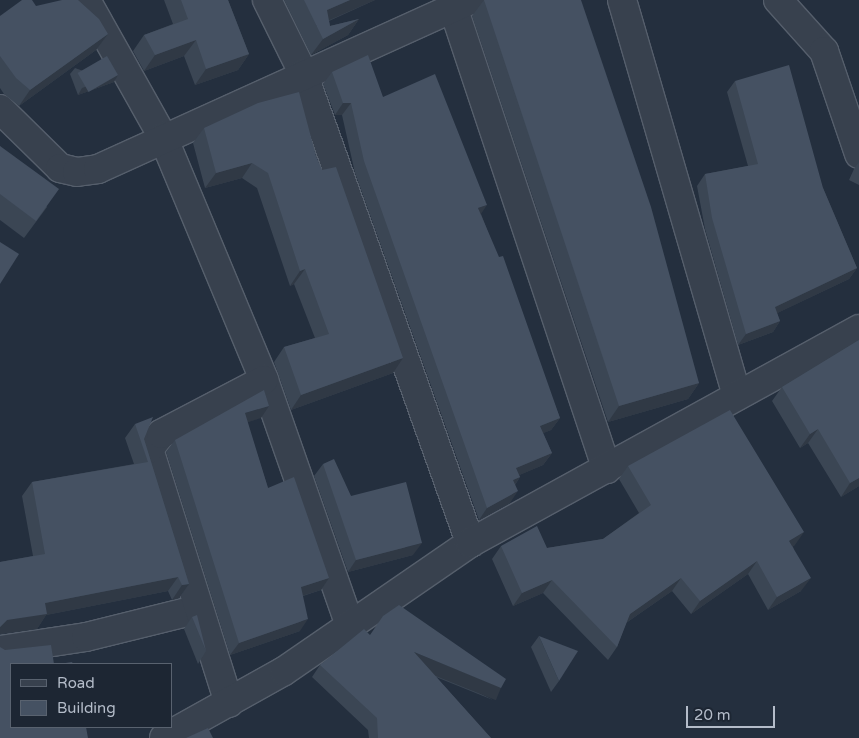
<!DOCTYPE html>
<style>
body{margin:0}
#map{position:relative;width:859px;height:738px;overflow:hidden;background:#242f3e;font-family:"Varela Round",sans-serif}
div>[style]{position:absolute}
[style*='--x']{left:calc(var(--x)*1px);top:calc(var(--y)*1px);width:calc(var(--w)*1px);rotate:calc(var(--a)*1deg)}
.roads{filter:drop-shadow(1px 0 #565f6c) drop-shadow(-1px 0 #565f6c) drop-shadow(0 1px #565f6c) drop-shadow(0 -1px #565f6c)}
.minor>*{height:28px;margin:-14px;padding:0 14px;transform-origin:14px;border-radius:14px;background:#38414e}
.wall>*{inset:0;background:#3b4654}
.shaded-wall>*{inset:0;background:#303945;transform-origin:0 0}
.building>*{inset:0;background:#455162;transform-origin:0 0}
span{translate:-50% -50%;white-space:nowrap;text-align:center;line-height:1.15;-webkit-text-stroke:4px #1d2633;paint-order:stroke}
.legend{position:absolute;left:10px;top:663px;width:162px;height:65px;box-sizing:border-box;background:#1d2633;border:1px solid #59626f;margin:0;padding:6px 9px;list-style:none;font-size:15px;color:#b4bcc9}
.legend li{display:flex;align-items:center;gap:10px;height:25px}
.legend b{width:25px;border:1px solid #59626f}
.scale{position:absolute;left:686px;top:706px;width:89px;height:22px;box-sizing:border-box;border:2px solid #b4bcc9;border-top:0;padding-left:6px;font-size:15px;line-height:18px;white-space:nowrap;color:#b4bcc9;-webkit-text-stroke:4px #1d2633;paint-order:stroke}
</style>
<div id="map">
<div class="roads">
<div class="minor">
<i style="--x:86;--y:0;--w:157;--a:60.7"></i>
<i style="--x:163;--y:137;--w:263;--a:67.4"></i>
<i style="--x:264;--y:380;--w:261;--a:70.7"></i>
<i style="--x:267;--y:0;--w:81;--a:63.7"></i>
<i style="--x:303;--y:73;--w:499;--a:70.4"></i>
<i style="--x:622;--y:0;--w:412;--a:73.8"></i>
<i style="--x:778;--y:0;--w:69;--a:48"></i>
<i style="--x:824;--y:51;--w:109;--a:71.2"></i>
<i style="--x:454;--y:10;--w:484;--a:71.6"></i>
<i style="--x:0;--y:109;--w:84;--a:44.5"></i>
<i style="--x:60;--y:168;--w:17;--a:13"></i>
<i style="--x:77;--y:172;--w:21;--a:-8"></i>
<i style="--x:98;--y:169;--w:409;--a:-24.4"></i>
<i style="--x:0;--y:650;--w:87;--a:-8.6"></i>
<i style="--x:86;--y:637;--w:116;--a:-13.9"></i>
<i style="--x:229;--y:703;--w:266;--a:-107.5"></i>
<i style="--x:149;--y:449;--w:19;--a:-51"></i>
<i style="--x:161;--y:434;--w:116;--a:-27.7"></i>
<i style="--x:164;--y:738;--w:137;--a:-29.2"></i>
<i style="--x:284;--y:671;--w:226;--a:-34.5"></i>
<i style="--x:470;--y:543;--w:444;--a:-28.8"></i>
</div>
</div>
<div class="wall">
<i style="clip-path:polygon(164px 0,228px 0,249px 54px,238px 70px,195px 85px,184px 56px,144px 71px,133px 51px,144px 35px,173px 24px)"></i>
<i style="clip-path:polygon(284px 0,375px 0,329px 21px,330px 26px,359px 19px,348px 35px,311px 55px)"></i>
<i style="clip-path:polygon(484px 0,699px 383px,688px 399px,608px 422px,472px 16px)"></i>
<i style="clip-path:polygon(36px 6px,108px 34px,96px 50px,19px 106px,4px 94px,0 88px,0 16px)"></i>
<i style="clip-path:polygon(75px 68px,114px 82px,78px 95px,70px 74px)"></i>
<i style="clip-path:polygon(332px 72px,383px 97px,481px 214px,560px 418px,551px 430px,543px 433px,552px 453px,543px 465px,519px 475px,520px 477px,515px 485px,510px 503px,479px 520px,355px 173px,342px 115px,335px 115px,323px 84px)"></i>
<i style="clip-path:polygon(735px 81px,823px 188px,857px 268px,849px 279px,777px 313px,780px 321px,773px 332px,738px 345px,705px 229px,697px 186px,705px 174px,748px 166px,727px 92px)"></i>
<i style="clip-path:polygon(204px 128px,316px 156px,393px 373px,291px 410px,274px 362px,284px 347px,315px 338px,294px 284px,290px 286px,257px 188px,242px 178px,205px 188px,193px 143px)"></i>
<i style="clip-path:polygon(0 146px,47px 207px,24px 238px,0 220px)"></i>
<i style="clip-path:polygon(859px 162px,859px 185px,849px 180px,854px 169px)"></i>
<i style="clip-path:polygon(859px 340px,859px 486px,841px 497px,808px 443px,800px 448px,772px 401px,782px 387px)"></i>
<i style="clip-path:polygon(261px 418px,247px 422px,268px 488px,329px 578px,321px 590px,303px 596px,300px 631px,230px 655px,166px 452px,175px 440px)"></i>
<i style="clip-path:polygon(135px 424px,144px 439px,189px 584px,179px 598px,172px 600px,168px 591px,46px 615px,37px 629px,0 634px,0 562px,33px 556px,22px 496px,32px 482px,134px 464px,125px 438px)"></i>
<i style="clip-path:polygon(323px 464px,351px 496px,413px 555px,348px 572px,314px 476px)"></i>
<i style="clip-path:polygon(628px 466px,795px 545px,793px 546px,801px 591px,768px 610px,748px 574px,691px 614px,672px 591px,626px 623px,617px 647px,608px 660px,543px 593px,513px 606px,492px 559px,501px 546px,547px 548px,603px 539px,639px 513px,619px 479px)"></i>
<i style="clip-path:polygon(192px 617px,206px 651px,198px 664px,184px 629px)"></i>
<i style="clip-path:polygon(370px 635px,493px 700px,436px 677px,491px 738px,369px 738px,368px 730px,312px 677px,320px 665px)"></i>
<i style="clip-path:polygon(539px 636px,559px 681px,551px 692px,531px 647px)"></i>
</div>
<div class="shaded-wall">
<i style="clip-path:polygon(350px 0,375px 0,316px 26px,327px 10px)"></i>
<i style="clip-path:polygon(359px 19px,348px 35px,311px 55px,323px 39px)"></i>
<i style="clip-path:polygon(108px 34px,96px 50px,19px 106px,30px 90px)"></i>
<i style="clip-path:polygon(196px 40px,184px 56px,144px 71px,155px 55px)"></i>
<i style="clip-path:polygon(249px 54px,238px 70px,195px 85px,206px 69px)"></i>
<i style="clip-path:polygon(118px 75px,114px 82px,78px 95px,82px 88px)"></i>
<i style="clip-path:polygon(343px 103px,351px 103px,342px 115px,335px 115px)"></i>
<i style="clip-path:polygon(252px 163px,242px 178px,205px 188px,216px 173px)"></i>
<i style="clip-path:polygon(487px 205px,479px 217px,478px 208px)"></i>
<i style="clip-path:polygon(857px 268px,849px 279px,767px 318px,775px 307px)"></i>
<i style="clip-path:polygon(305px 269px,294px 284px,290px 286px,300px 271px)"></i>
<i style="clip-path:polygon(780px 321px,773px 332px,738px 345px,746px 334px)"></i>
<i style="clip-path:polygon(403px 358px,393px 373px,291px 410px,301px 395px)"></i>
<i style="clip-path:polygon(699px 383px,688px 399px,608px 422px,619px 406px)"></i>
<i style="clip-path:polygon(269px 406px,261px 418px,236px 426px,245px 413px)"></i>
<i style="clip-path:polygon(560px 418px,551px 430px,532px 438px,540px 426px)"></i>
<i style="clip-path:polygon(818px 429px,808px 443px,800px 448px,810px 434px)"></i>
<i style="clip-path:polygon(552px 453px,543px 465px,508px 480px,516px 468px)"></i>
<i style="clip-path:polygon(520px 477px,512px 489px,513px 480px)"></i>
<i style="clip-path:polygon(859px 478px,859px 486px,841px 497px,850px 483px)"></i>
<i style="clip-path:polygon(518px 491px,510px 503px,479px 520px,487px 508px)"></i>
<i style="clip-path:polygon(804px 532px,795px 545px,780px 554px,789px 541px)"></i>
<i style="clip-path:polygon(422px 543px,413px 555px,348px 572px,356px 560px)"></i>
<i style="clip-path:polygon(757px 561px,748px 574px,691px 614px,700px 601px)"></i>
<i style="clip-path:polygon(178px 577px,168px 591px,46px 615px,37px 629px,0 634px,0 627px,7px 620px,45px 603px)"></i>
<i style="clip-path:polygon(329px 578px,321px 590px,292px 599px,301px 587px)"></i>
<i style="clip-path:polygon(681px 578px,672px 591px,620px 627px,630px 614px)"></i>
<i style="clip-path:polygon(811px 578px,801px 591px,768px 610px,777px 597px)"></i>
<i style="clip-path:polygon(552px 580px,543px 593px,513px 606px,522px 593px)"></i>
<i style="clip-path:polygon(189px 584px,179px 598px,172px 600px,182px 585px)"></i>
<i style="clip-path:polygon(308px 619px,300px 631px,230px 655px,239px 643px)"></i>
<i style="left:414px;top:652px;width:94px;height:14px;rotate:22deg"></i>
</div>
<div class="building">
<i style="clip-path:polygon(22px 0,32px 0,36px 6px,62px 0,78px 0,99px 19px,108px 34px,30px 90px,16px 78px,0 56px,0 16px)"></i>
<i style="clip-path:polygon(181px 0,228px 0,249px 54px,206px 69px,196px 40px,155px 55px,144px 35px,188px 19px)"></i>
<i style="clip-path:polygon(304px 0,350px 0,327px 10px,330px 26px,359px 19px,323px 39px)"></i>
<i style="clip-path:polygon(484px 0,581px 0,651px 207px,699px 383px,619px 406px)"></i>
<i style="clip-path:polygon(368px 55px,383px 97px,435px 74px,487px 205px,478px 208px,499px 257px,503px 256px,560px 418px,540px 426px,552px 453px,516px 468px,520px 477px,513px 480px,518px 491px,487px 508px,364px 161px,351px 103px,343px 103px,332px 72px)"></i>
<i style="left:107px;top:56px;width:22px;height:34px;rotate:60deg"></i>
<i style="clip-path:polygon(789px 65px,823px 188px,857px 268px,775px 307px,780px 321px,746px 334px,712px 218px,705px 174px,758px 164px,735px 81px)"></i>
<i style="clip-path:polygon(299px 92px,316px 156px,322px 170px,336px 167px,403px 358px,301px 395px,284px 347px,329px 334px,305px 269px,300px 271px,268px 173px,252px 163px,216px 173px,204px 128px,258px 103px)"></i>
<i style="clip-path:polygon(0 146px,59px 189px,36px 221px,0 194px)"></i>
<i style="clip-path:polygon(0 242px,19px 254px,0 284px)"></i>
<i style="clip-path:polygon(859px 340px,859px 478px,850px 483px,818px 429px,810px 434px,782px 387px)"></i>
<i style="clip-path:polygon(264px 390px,269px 406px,245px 413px,268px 488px,294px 477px,329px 578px,301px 587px,308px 619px,239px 643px,175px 440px)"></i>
<i style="clip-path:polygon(730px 410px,804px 532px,789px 541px,811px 578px,777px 597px,757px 561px,700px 601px,681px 578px,630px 614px,617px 647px,552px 580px,522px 593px,501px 546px,537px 526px,547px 548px,603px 539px,651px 505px,628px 466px)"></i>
<i style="clip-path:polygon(153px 417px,144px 439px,189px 584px,182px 585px,178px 577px,45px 603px,47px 614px,7px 620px,0 627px,0 562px,45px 554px,32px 482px,148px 462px,135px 424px)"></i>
<i style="clip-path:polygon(334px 459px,351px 496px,406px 482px,422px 543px,356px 560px,323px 464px)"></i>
<i style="clip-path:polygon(399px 605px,506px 679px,501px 688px,414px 652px,491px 738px,378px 738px,377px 718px,320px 665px,364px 629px,370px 635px,383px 616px)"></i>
<i style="clip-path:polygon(197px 615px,206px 651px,192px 617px)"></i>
<i style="clip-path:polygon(539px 636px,578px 651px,559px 681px)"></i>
<i style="clip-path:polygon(51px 645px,54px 664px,11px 664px,11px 727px,86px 727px,88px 738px,0 738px,0 647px,5px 650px)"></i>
<i style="clip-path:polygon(72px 662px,73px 664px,59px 664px)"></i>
<i style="clip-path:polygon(208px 728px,213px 738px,186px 738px)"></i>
</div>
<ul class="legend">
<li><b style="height:6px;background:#38414e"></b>Road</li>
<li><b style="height:14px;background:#455162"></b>Building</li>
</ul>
<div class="scale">20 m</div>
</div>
